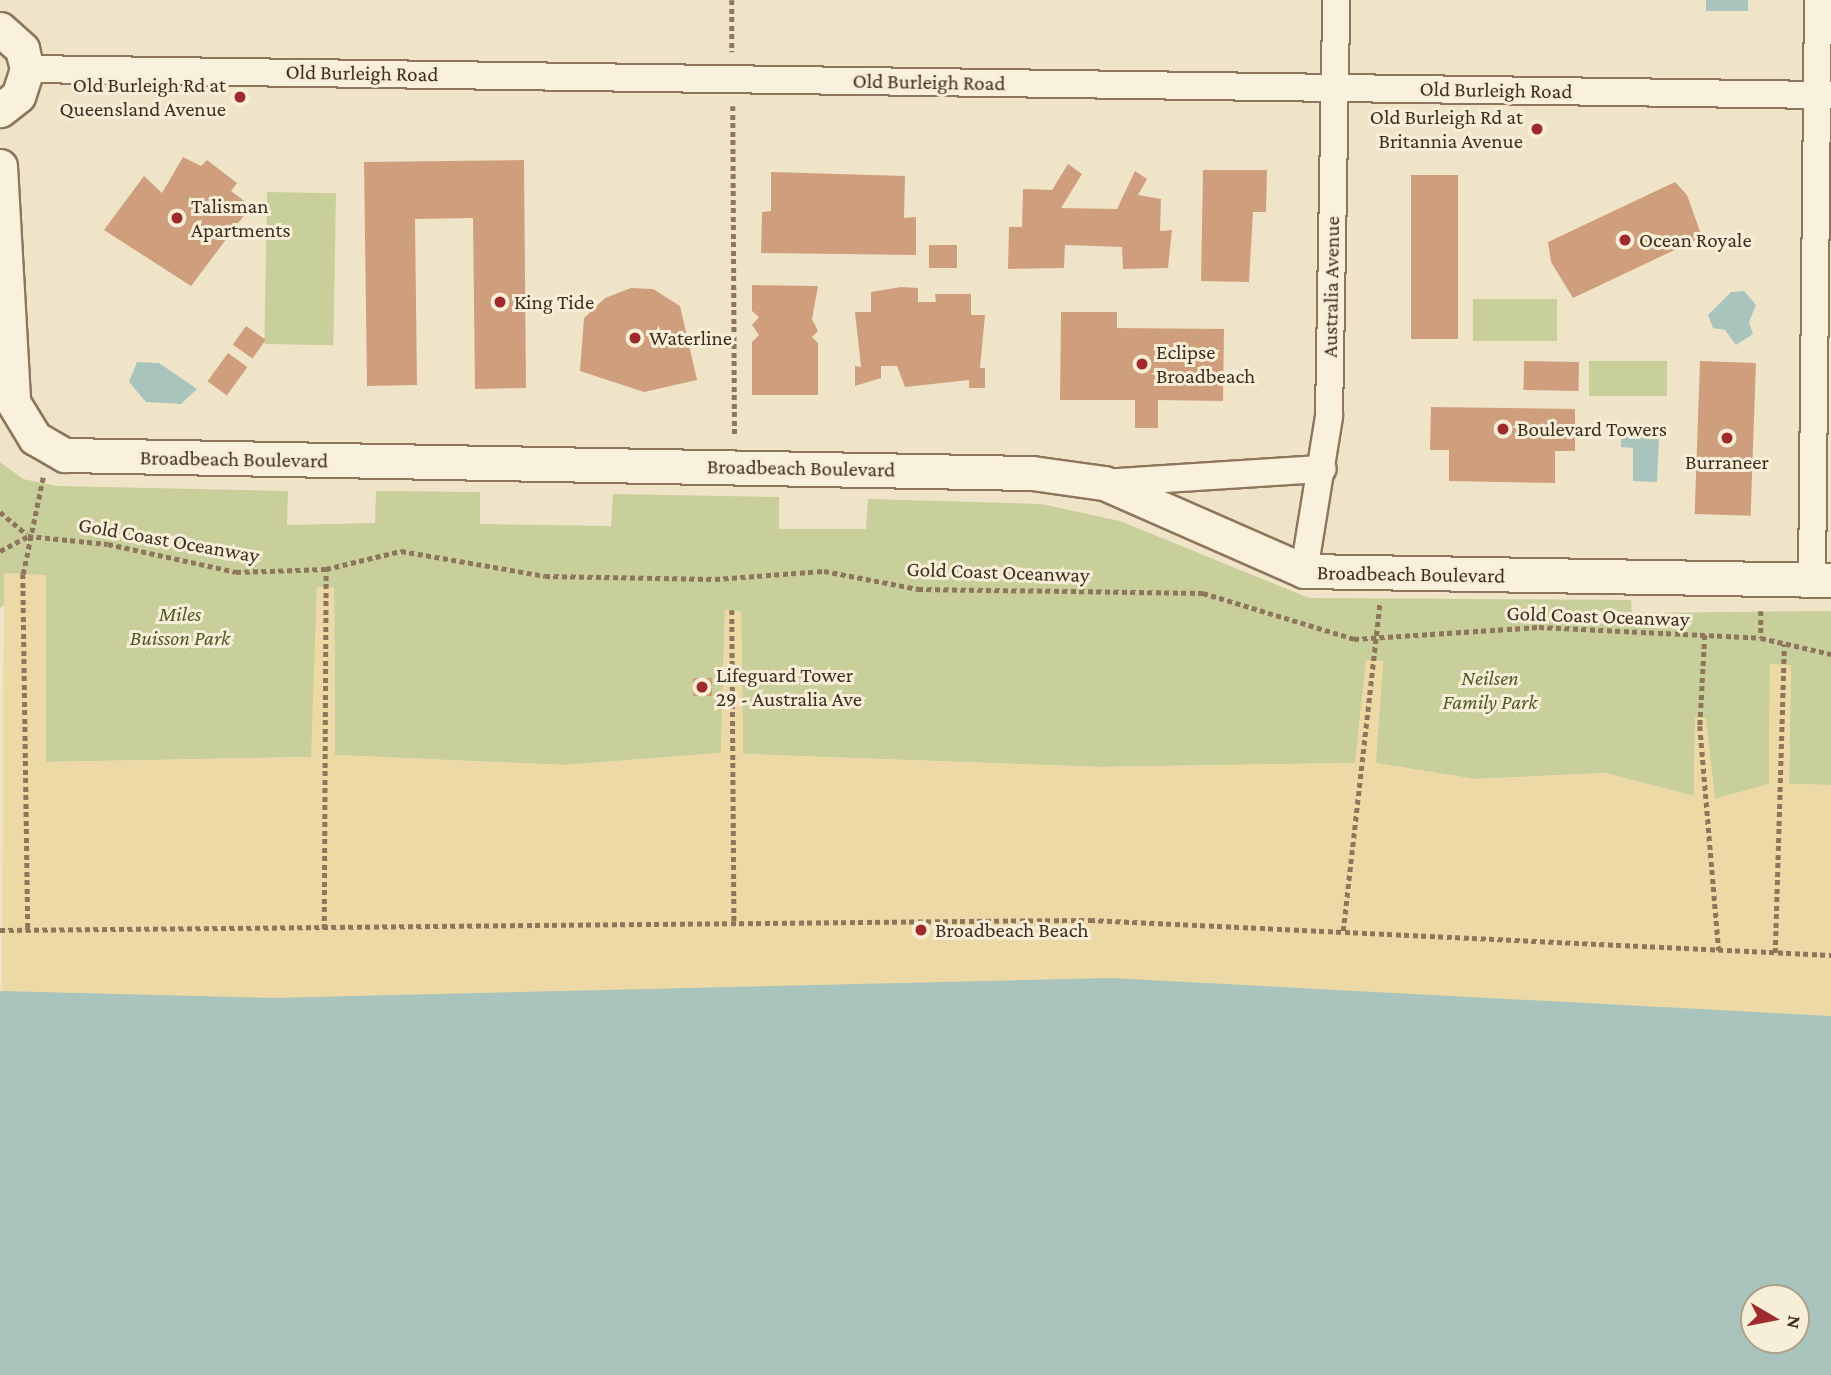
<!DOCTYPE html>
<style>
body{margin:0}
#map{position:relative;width:1831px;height:1375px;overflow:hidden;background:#f0e4c8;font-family:"Crimson Pro",serif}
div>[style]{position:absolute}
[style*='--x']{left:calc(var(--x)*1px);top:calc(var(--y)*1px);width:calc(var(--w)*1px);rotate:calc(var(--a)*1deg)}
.green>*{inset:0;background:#c9cf9b;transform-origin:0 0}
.sand>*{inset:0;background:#ecd9a5}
.water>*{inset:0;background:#a9c4bc;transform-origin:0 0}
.building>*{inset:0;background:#cf9f7d;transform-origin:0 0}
.path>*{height:4.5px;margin-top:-2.25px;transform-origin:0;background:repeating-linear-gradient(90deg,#8d765c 0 5px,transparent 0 8.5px)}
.roads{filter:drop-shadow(2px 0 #8d765c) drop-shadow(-2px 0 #8d765c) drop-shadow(0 2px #8d765c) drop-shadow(0 -2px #8d765c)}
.minor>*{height:26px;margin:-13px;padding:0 13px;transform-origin:13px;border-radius:13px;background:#faf1dc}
.tertiary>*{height:33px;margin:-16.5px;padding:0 16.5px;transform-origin:16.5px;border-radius:16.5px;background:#faf1dc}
.dots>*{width:19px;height:19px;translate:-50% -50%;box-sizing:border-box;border:4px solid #f7eed8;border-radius:50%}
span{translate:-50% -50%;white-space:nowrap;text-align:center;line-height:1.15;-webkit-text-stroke:6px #f7eed8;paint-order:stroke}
.street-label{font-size:21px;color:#3d2e20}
.poi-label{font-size:21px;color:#3d2e20}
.right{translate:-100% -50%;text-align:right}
.left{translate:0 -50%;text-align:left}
.park-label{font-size:21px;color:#4d5a26;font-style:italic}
.north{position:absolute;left:1740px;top:1284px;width:70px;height:70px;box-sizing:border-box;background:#f7eed8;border:2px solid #ada18e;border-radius:50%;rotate:100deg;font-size:19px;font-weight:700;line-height:28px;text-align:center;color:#3d2e20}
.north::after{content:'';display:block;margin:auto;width:24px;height:32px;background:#9e2a2b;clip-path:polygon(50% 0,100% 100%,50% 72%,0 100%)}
</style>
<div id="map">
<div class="green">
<i style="left:267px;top:192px;width:69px;height:152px;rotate:1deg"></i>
<i style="left:1473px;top:299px;width:84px;height:42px"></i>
<i style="left:1589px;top:361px;width:78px;height:35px"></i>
<i style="clip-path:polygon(0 462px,23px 479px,57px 486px,288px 491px,287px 525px,375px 523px,376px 491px,480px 492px,480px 524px,611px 526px,613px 494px,779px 497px,779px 529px,866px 529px,868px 499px,1041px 504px,1120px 521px,1309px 598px,1631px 600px,1632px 613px,1831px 611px,1831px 785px,1789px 784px,1791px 666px,1782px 665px,1770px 665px,1769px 784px,1715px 799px,1705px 718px,1695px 718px,1694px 796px,1605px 773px,1475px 779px,1375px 763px,1383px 662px,1367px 660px,1355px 763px,1100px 767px,743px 754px,741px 611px,725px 610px,721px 753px,564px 765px,335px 755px,334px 587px,317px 588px,312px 757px,45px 762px,45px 575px,0 608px)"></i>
</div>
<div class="sand">
<i style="clip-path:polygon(4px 573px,46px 575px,46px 762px,311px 757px,317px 587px,334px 587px,335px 755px,564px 765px,721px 753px,725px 610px,741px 611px,743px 754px,1100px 767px,1355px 763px,1366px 660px,1383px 661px,1376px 763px,1475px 779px,1605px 773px,1694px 796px,1695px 717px,1706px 718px,1715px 799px,1769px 784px,1770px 664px,1791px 665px,1789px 784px,1831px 785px,1831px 1286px,0 1302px)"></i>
</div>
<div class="water">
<i style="left:1706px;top:0;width:42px;height:11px"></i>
<i style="clip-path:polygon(1744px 291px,1756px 305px,1749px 322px,1753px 334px,1736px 345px,1725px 330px,1713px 328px,1708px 315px,1731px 292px)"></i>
<i style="clip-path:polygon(137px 362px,159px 363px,197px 389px,181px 404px,146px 402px,129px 382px)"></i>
<i style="clip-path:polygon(1621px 430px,1659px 439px,1657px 482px,1633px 481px,1633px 448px,1621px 447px)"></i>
<i style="clip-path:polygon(evenodd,1111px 978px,1831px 1016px,1831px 1375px,0 1375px,0 991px,272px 998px,1111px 978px,1754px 1298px,1796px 1298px,1796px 1340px,1754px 1340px,1754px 1298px)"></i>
</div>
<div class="building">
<i style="clip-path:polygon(183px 157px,201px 166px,207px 160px,237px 183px,231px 191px,251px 206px,191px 286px,104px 230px,144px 176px,162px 193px)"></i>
<i style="clip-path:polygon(524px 160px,526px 388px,475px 389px,473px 218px,415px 219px,417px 385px,367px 386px,364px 162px)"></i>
<i style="clip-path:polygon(1068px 164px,1082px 174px,1061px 208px,1117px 209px,1135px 171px,1147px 179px,1138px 195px,1161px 199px,1160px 231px,1172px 230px,1168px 268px,1123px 269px,1122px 247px,1065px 245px,1064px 268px,1008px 269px,1009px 227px,1022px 227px,1023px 189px,1052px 190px)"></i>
<i style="clip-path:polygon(1203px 170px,1267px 170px,1266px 212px,1253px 212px,1249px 282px,1201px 281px)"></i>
<i style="clip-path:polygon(771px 172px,905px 176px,904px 218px,916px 217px,916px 255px,761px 253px,762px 212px,771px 211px)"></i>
<i style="left:1411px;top:175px;width:47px;height:164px"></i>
<i style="clip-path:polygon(1675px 182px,1687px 195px,1702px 237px,1573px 298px,1551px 262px,1548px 242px)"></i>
<i style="left:929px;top:245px;width:28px;height:23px"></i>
<i style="clip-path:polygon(752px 285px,818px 286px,812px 319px,818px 331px,812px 337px,818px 343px,818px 395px,752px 395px,752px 342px,759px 335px,752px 325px,759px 317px,752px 311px)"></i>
<i style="clip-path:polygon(901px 287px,918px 288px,918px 302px,936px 302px,935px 294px,971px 294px,971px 315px,985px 315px,980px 368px,985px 368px,985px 388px,969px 388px,969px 380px,905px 387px,897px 366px,881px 366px,881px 378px,855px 386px,855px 366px,861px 367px,855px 312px,871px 312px,871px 292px)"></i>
<i style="clip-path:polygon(631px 288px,653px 289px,680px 306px,697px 380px,644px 392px,580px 371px,584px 318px,605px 298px)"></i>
<i style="clip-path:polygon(1061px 312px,1117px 312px,1117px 328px,1224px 329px,1223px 401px,1158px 400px,1158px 428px,1135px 428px,1135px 400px,1060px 400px)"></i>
<i style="left:246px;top:326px;width:24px;height:23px;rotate:35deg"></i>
<i style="left:228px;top:353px;width:24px;height:35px;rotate:36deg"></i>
<i style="left:1524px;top:361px;width:55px;height:29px;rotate:1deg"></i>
<i style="left:1700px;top:361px;width:56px;height:153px;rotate:2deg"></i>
<i style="clip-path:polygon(1431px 407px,1575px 409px,1575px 451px,1555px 451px,1555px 483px,1449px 481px,1449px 450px,1430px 450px)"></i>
<i style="left:693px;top:678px;width:19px;height:18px"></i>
</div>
<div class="path">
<i style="--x:732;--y:0;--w:52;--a:90"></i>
<i style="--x:733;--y:106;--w:331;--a:89.7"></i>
<i style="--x:0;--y:512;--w:35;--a:40"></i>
<i style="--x:0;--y:551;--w:32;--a:-28"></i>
<i style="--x:28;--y:536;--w:80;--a:5.7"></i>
<i style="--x:108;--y:544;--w:131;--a:12.3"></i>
<i style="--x:236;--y:572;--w:90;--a:-1.9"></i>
<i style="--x:326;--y:569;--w:77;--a:-13.5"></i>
<i style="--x:401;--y:551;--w:146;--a:9.8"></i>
<i style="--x:545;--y:576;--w:170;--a:1"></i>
<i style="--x:715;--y:579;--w:109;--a:-4.2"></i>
<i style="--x:824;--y:571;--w:96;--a:10.8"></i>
<i style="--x:918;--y:589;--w:285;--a:0.8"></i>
<i style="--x:1203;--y:593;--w:158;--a:16.9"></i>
<i style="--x:1354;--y:639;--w:185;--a:-3.7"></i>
<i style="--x:1539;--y:627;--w:222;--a:2.8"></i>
<i style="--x:1761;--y:638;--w:72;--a:12.9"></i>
<i style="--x:23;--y:574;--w:358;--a:89.2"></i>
<i style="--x:23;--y:574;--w:99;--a:-78.3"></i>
<i style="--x:732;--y:610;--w:314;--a:89.6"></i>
<i style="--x:1761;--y:611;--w:27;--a:90"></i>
<i style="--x:1705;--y:635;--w:91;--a:93.1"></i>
<i style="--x:1700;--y:726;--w:225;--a:85.2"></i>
<i style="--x:324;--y:929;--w:360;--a:-89.7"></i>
<i style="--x:0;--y:930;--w:1090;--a:-0.53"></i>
<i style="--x:1090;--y:920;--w:742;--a:2.7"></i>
<i style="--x:1343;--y:931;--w:331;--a:-83.6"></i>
<i style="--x:1775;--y:953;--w:309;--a:-88.3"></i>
</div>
<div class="roads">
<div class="minor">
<i style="--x:27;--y:69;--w:1804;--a:0.83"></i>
<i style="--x:1104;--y:483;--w:219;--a:-3.7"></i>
<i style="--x:1304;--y:571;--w:157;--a:-80.8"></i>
<i style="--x:1329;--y:416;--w:416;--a:-89"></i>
<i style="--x:1812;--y:580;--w:580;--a:-89.41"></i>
</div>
<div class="tertiary">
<i style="--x:0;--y:29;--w:30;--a:42"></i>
<i style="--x:22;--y:49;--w:21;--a:76"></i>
<i style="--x:27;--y:69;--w:28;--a:108"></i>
<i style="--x:18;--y:96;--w:23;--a:142"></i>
<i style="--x:0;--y:166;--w:236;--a:86.8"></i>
<i style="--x:13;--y:402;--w:42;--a:58.6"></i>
<i style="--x:35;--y:438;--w:34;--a:30"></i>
<i style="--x:65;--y:455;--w:967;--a:1.07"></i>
<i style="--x:1032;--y:473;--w:73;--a:7.9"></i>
<i style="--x:1104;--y:483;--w:219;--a:23.7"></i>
<i style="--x:1304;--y:571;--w:527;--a:0.98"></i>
</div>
</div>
<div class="dots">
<i style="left:240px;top:97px;background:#9e2a2b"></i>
<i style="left:1537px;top:129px;background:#9e2a2b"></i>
<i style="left:177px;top:218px;background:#9e2a2b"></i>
<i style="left:1625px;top:240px;background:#9e2a2b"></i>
<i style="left:500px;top:302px;background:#9e2a2b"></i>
<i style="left:635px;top:338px;background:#9e2a2b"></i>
<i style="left:1142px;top:364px;background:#9e2a2b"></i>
<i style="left:1503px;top:429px;background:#9e2a2b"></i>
<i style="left:1727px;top:438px;background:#9e2a2b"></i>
<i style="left:702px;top:687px;background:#9e2a2b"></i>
<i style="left:921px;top:930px;background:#9e2a2b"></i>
</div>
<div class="street-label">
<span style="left:362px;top:73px;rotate:1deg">Old Burleigh Road</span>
<span style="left:929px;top:82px;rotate:1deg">Old Burleigh Road</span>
<span style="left:1496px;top:90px;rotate:1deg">Old Burleigh Road</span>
<span style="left:1331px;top:287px;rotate:-89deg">Australia Avenue</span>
<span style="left:234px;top:459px;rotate:1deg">Broadbeach Boulevard</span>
<span style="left:801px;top:468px;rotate:1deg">Broadbeach Boulevard</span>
<span style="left:169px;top:540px;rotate:10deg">Gold Coast Oceanway</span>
<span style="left:998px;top:572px;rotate:2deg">Gold Coast Oceanway</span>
<span style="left:1411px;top:574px;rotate:1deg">Broadbeach Boulevard</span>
<span style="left:1598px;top:616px;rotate:2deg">Gold Coast Oceanway</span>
</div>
<div class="poi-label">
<span class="right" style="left:226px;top:97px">Old Burleigh Rd at<br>Queensland Avenue</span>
<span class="right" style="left:1523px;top:129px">Old Burleigh Rd at<br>Britannia Avenue</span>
<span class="left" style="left:191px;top:218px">Talisman<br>Apartments</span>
<span class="left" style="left:1639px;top:240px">Ocean Royale</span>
<span class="left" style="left:514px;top:302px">King Tide</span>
<span class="left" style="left:649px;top:338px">Waterline</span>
<span class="left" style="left:1156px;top:364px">Eclipse<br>Broadbeach</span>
<span class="left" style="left:1517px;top:429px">Boulevard Towers</span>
<span style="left:1727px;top:462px">Burraneer</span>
<span class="left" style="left:716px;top:687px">Lifeguard Tower<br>29 - Australia Ave</span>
<span class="left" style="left:935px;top:930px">Broadbeach Beach</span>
</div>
<div class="park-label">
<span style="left:180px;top:626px">Miles<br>Buisson Park</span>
<span style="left:1490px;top:690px">Neilsen<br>Family Park</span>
</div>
<div class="north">N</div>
</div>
